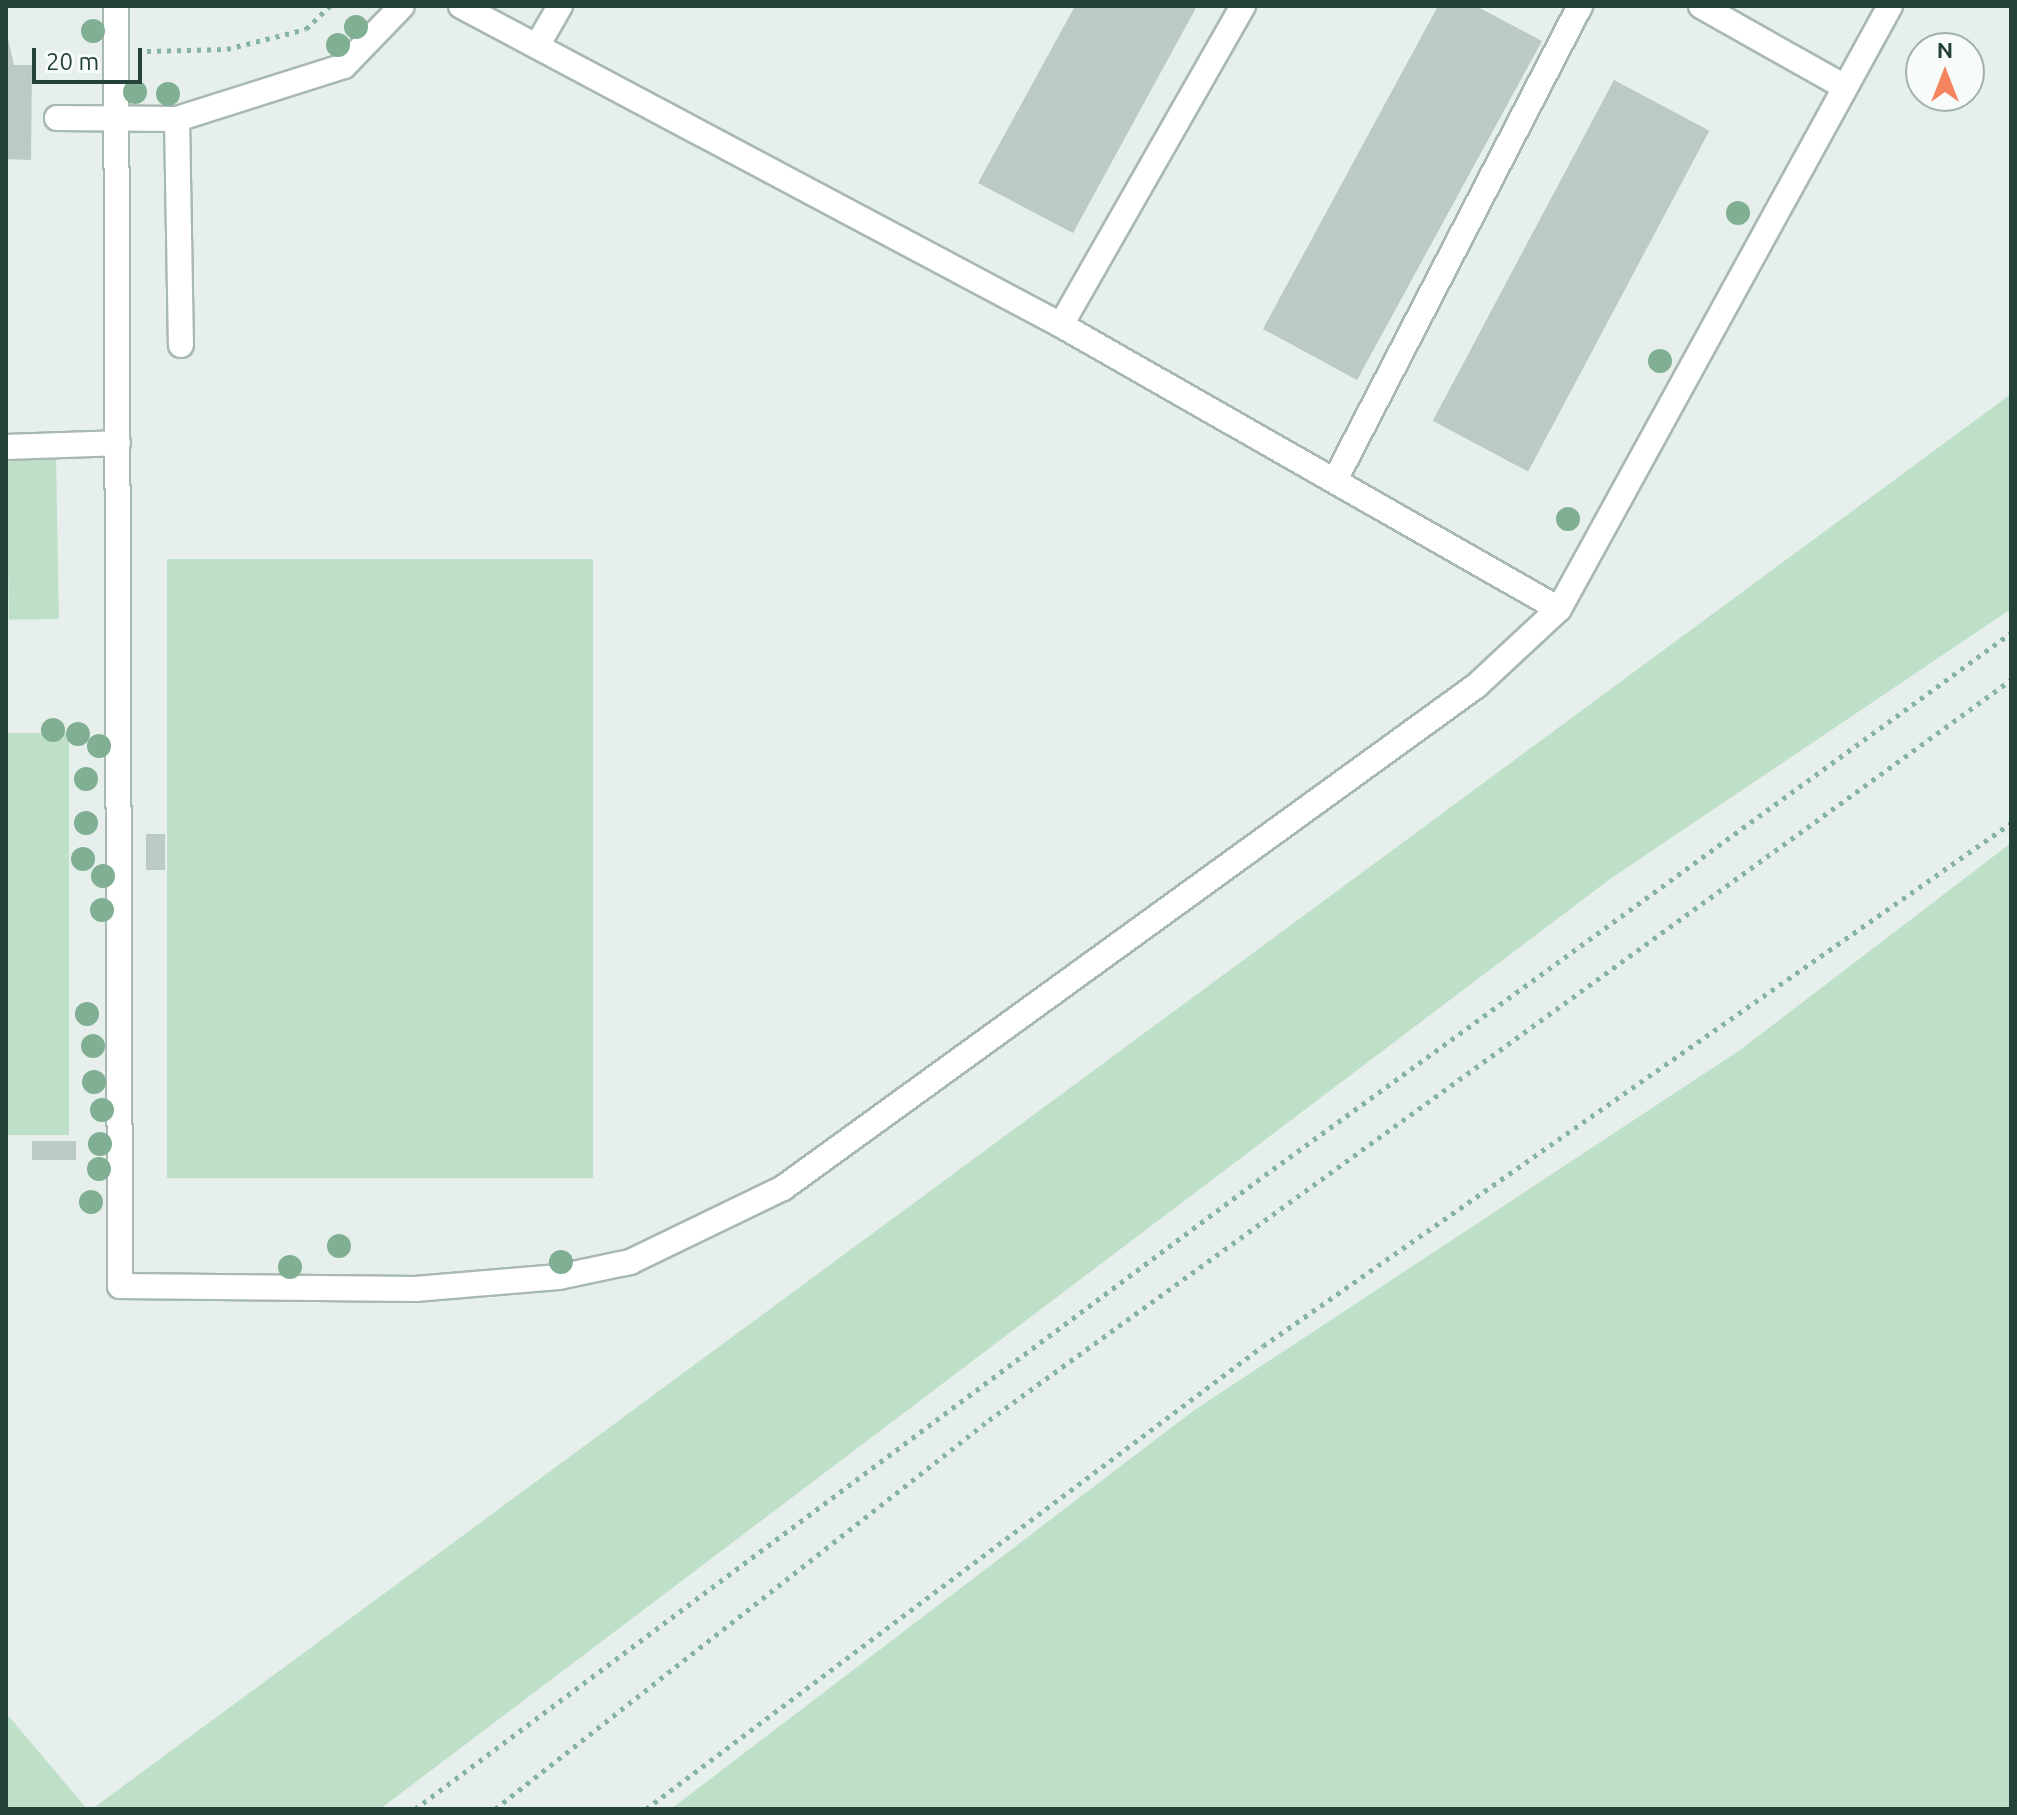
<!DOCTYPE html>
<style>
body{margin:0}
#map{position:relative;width:2017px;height:1815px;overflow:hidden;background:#e6efeb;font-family:Ubuntu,sans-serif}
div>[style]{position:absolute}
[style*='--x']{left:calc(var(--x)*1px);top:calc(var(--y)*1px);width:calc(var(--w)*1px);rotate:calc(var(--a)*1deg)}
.green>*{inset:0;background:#bfe0c8;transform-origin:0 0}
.building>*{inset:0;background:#bbcac4;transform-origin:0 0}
.path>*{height:5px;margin-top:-2.5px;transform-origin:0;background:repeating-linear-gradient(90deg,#86b3a5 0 4px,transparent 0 10px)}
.roads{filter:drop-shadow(2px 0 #a8b8b2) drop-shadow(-2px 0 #a8b8b2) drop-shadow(0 2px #a8b8b2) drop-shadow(0 -2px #a8b8b2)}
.minor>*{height:24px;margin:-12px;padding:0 12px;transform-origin:12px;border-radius:12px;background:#fff}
.trees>*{width:24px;height:24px;margin:-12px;border-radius:50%;background:#80af93}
span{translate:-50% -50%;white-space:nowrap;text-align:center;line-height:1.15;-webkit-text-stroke:6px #f7fbf9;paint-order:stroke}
.frame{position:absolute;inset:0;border:8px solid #24423a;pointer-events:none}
.north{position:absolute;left:1905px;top:32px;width:80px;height:80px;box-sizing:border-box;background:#f7fbf9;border:2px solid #a3b1ad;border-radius:50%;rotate:0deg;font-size:22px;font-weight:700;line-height:32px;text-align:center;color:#24423a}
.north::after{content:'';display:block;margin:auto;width:28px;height:36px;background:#f4845f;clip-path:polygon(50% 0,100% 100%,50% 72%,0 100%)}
.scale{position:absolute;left:32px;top:48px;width:110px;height:36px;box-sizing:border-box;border:4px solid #24423a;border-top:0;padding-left:10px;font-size:24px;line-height:28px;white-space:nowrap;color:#24423a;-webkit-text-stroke:6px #f7fbf9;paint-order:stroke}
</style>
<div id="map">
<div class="green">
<i style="clip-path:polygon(2011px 394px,2011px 609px,1610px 879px,380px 1809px,92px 1809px)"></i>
<i style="left:56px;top:454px;width:165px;height:50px;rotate:89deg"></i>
<i style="left:593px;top:559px;width:619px;height:426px;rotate:90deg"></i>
<i style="left:6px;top:733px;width:63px;height:402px"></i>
<i style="clip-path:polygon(2011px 843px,2011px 1809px,671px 1809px,1193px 1411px,1740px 1050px)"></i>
<i style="clip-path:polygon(6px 1713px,87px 1809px,6px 1809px)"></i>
</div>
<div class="building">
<i style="clip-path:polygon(1075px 6px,1197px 6px,1073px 233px,978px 183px)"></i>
<i style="clip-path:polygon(1438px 6px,1476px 6px,1542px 41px,1357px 380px,1263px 329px)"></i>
<i style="clip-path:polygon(6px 30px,14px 65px,32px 65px,31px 160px,6px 159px)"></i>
<i style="left:1614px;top:80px;width:108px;height:386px;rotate:28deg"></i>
<i style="left:146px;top:834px;width:19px;height:36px"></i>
<i style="left:32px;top:1141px;width:44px;height:19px"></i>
</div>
<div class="path">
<i style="--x:147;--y:51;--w:80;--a:-1.4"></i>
<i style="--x:227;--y:49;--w:81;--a:-14.2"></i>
<i style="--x:306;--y:29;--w:33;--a:-44"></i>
<i style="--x:415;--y:1809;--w:1060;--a:-36.72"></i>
<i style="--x:1265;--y:1175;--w:922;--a:-36"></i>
<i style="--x:495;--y:1809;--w:629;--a:-38.22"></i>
<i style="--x:989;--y:1420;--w:1262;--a:-35.91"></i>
<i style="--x:646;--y:1809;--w:771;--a:-36.88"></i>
<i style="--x:1263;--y:1346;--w:913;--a:-34.96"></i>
</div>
<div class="roads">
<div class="minor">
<i style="--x:116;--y:6;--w:1280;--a:89.82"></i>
<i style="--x:120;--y:1286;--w:295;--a:0.6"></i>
<i style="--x:415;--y:1289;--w:144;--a:-4.8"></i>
<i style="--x:559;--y:1277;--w:73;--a:-11.9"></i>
<i style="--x:630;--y:1262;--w:170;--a:-25.8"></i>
<i style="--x:783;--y:1188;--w:856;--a:-35.92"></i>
<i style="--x:1476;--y:686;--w:113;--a:-42.9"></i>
<i style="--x:1559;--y:609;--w:688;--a:-61.24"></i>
<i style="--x:461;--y:6;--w:680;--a:28"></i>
<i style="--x:1061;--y:325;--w:573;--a:29.7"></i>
<i style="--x:1701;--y:6;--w:161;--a:29.4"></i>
<i style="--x:537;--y:46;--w:46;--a:-60.1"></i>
<i style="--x:57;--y:118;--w:120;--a:0.5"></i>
<i style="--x:177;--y:119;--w:175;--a:-17.6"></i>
<i style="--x:344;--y:66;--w:83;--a:-46"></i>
<i style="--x:177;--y:119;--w:226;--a:89"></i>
<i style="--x:1061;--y:325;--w:367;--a:-60.3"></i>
<i style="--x:6;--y:447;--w:112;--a:-2"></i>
<i style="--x:1335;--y:480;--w:534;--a:-62.67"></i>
</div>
</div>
<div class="trees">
<i style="left:356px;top:27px"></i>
<i style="left:93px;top:31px"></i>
<i style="left:338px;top:45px"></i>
<i style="left:135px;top:92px"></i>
<i style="left:168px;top:94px"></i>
<i style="left:1738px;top:213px"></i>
<i style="left:1660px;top:361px"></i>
<i style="left:1568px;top:519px"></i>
<i style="left:53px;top:730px"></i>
<i style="left:78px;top:734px"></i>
<i style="left:99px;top:746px"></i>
<i style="left:86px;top:779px"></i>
<i style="left:86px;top:823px"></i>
<i style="left:83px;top:859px"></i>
<i style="left:103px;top:876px"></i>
<i style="left:102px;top:910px"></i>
<i style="left:87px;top:1014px"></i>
<i style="left:93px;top:1046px"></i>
<i style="left:94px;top:1082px"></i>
<i style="left:102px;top:1110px"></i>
<i style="left:100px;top:1144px"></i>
<i style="left:99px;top:1169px"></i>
<i style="left:91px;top:1202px"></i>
<i style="left:339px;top:1246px"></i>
<i style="left:561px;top:1262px"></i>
<i style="left:290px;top:1267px"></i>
</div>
<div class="frame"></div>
<div class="north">N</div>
<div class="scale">20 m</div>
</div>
